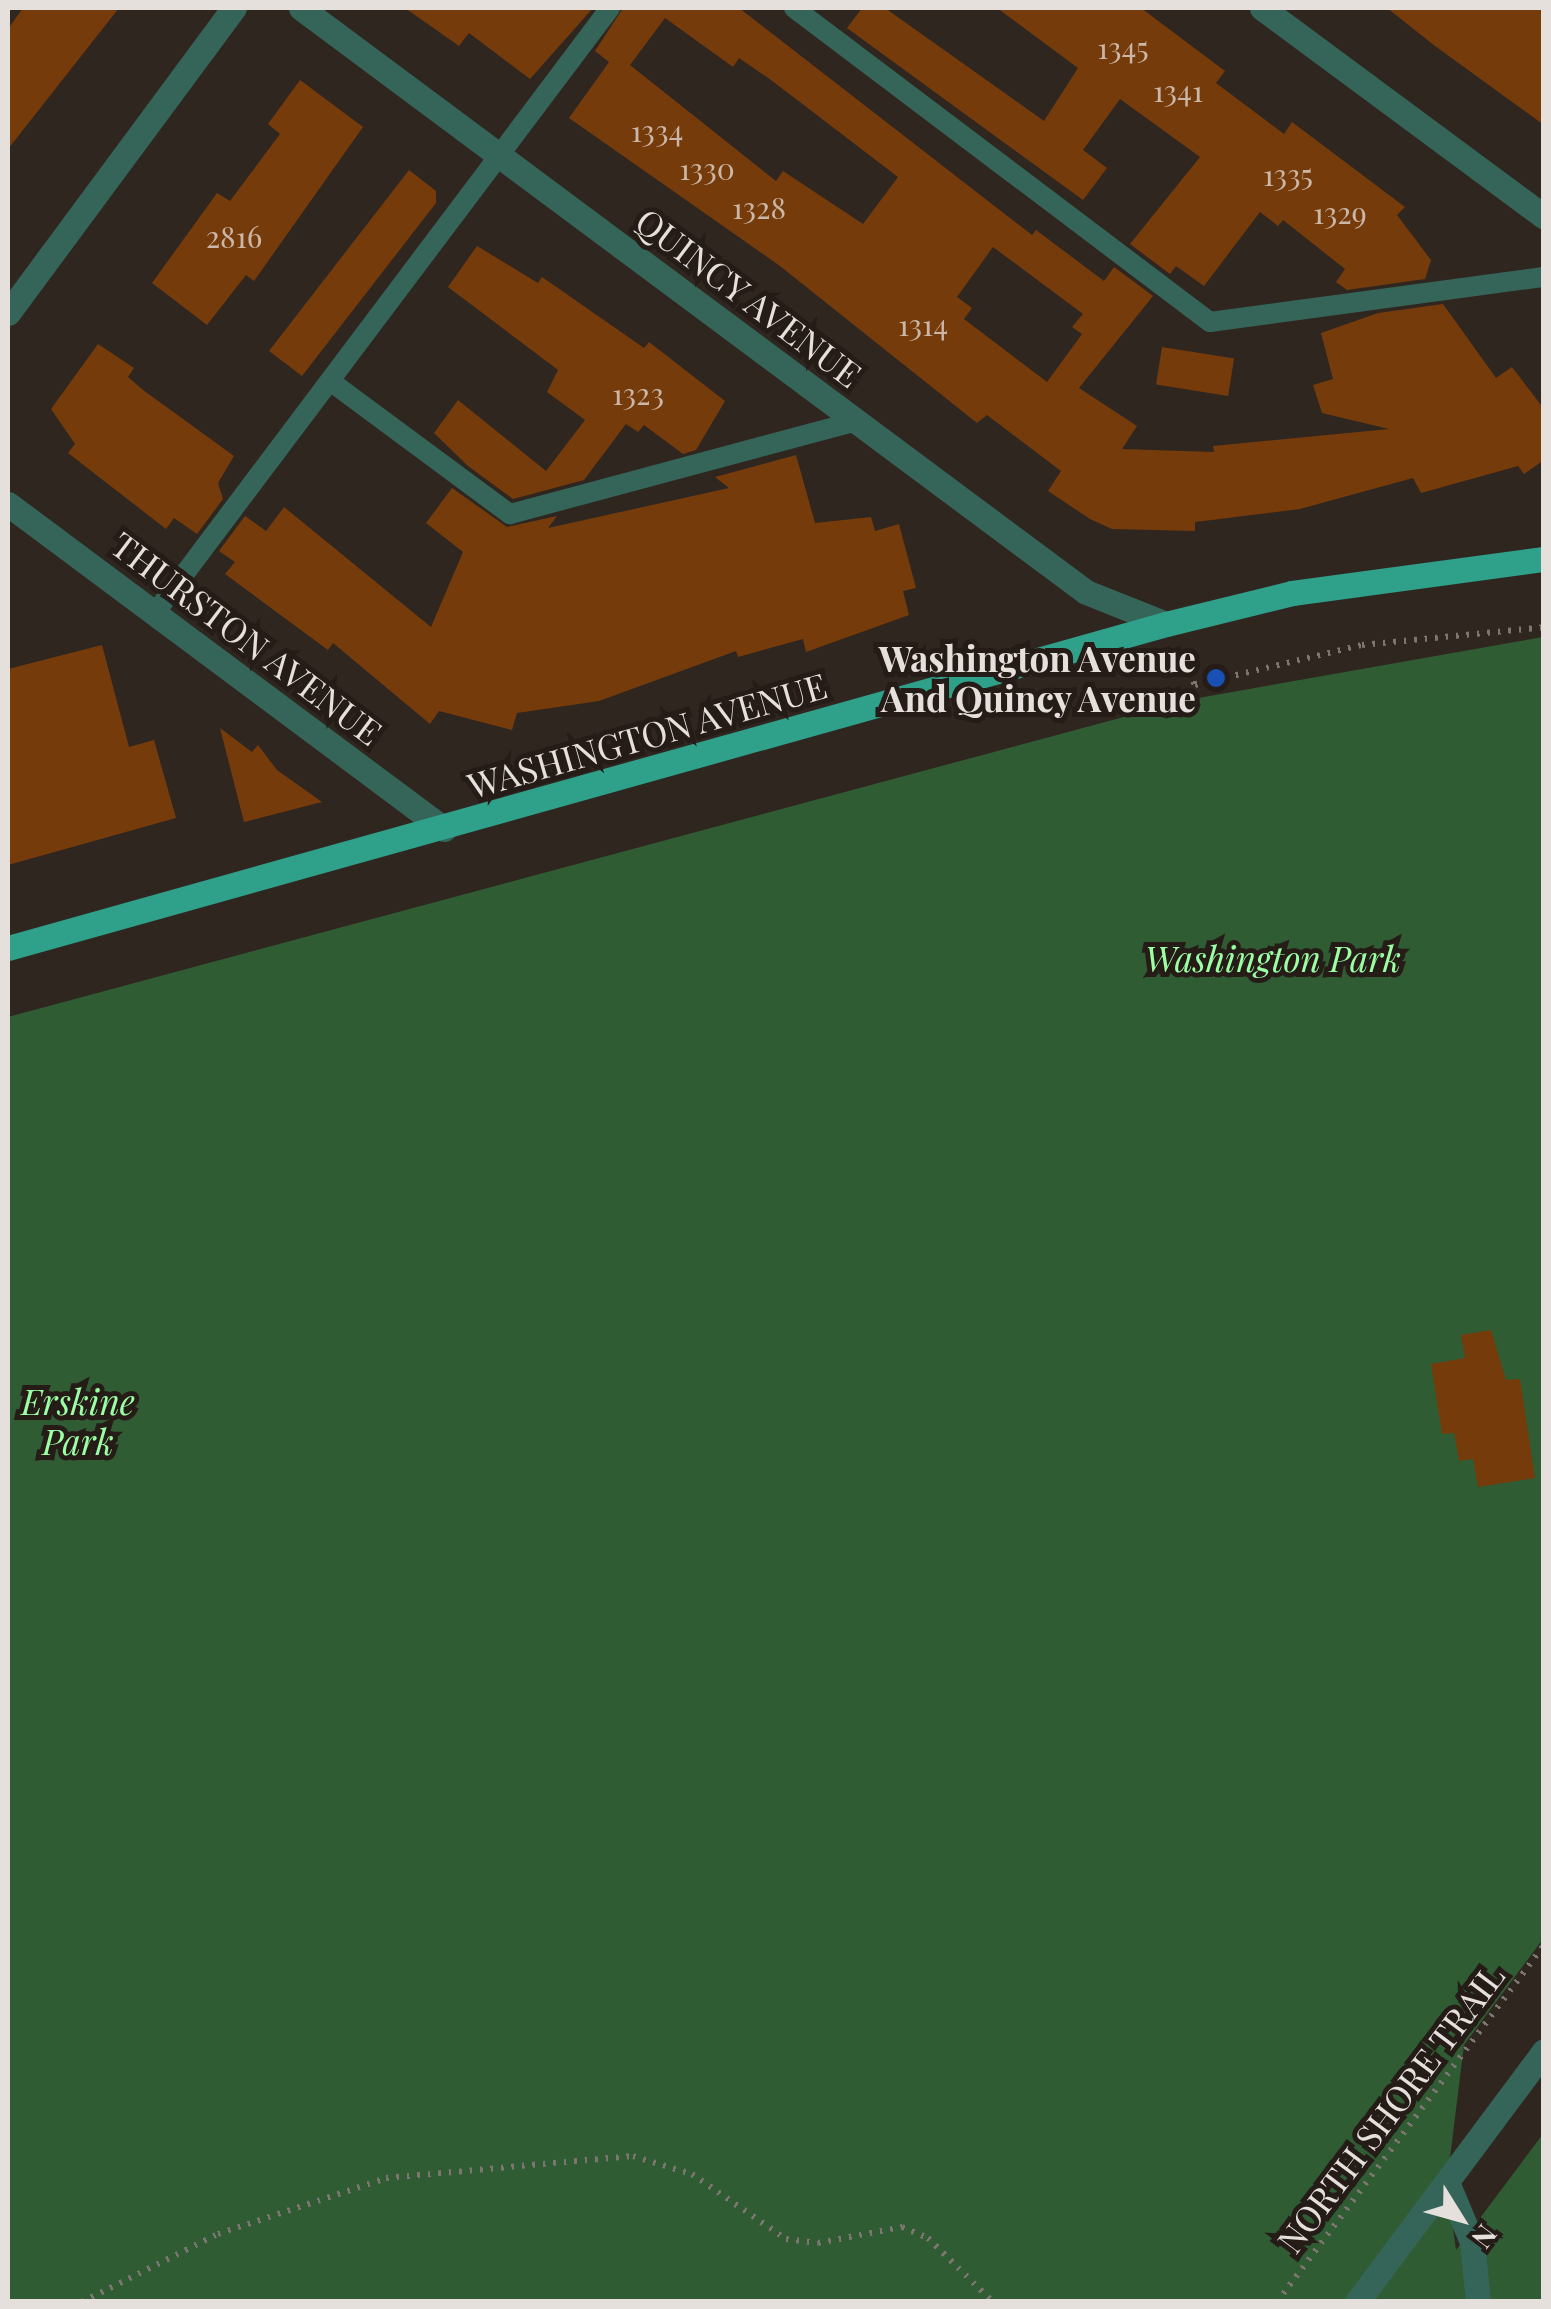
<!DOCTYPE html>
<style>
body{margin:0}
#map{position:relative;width:1551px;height:2309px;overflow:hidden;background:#2f2620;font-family:"Playfair Display",serif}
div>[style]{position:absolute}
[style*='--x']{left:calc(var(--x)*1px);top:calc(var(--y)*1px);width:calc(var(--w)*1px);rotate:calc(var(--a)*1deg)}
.green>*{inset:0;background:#305c34}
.building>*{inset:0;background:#763b0b;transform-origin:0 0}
.path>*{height:6px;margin-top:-3px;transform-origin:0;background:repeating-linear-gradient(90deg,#7d7570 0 2.5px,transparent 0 10.5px)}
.service>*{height:20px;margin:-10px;padding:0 10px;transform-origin:10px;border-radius:10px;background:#356559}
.minor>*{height:25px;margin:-12.5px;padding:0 12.5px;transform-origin:12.5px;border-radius:12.5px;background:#356559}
.tertiary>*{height:25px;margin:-12.5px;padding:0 12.5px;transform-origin:12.5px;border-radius:12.5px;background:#356559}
.primary>*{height:25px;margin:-12.5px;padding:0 12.5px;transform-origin:12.5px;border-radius:12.5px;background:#2fa18a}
.dots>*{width:28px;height:28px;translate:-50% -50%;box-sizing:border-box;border:5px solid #251c17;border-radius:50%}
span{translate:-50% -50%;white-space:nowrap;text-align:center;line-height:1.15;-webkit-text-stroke:10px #251c17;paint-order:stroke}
.number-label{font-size:30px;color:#cab7a8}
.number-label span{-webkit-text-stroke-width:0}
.street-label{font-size:35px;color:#e6e0dc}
.poi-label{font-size:35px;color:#e6e0dc;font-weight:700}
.right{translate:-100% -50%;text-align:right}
.park-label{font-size:35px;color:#9bffa4;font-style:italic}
.frame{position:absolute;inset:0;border:10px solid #e6e0dc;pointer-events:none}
.north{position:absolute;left:1411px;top:2169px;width:100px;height:100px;-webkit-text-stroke:8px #251c17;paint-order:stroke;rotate:127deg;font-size:28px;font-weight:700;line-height:40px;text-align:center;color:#e6e0dc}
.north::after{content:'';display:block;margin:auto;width:35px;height:45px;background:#e6e0dc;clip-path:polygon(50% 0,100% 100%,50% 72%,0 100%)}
</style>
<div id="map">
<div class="green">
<i style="clip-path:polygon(1543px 637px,1543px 1939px,1464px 2045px,1447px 2182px,1456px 2250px,1543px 2134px,1543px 2301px,8px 2302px,8px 1017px,1187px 700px)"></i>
</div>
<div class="building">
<i style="clip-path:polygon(23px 8px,119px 8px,8px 149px,8px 29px)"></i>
<i style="clip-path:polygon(405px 8px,593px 8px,530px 79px,469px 33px,459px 46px)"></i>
<i style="clip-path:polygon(evenodd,623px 8px,739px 8px,1032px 235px,1036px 230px,1104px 281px,1114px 267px,1153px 296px,1079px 388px,1137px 426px,1122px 449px,1214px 452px,1213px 446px,1389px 429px,1322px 413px,1313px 385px,1333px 379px,1321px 333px,1378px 313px,1443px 304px,1496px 378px,1512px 367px,1544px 409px,1544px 460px,1524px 474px,1518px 466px,1421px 493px,1413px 478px,1300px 509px,1195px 522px,1195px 531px,1112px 529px,1090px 519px,1048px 491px,1061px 471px,987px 415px,977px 423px,780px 266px,569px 118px,609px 62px,595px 51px,623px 8px,665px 18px,733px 67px,739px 58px,771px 80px,898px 177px,863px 224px,783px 171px,776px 181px,630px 65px,665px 18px,623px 8px,993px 247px,1083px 314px,1072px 327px,1082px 334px,1047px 382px,964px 319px,972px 308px,957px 297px,993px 247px)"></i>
<i style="clip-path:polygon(862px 8px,885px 8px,1044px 121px,1078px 68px,997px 8px,1141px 8px,1225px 71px,1216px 83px,1284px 134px,1292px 122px,1405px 207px,1397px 215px,1431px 260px,1425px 279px,1347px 290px,1336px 282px,1345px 269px,1283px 220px,1278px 226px,1260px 212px,1204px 286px,1176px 266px,1170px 274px,1130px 244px,1200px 157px,1120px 99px,1083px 150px,1107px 168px,1083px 200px,847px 28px)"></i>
<i style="clip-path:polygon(1387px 8px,1544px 8px,1544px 125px,1435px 46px)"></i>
<i style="clip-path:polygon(300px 80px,363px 127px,254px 281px,246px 275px,207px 325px,152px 283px,217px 193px,230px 201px,280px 134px,268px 124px)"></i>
<i style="clip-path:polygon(409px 170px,436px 191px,436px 203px,302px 376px,269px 351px)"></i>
<i style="clip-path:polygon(477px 246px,538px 283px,542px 277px,644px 348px,649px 342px,725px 401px,696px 450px,683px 454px,644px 425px,638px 432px,626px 424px,584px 480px,513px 499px,468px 466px,434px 433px,458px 400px,546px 471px,585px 420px,547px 392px,558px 370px,448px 287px)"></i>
<i style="clip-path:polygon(98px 344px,134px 368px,128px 377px,143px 390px,234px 456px,218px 483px,223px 499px,197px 534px,174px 518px,166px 529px,68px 453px,75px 444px,51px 409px)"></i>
<i style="left:1162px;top:347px;width:73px;height:38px;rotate:9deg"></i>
<i style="clip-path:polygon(796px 455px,815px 523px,871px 517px,875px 531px,899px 524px,916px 588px,903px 591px,909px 615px,806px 652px,803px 639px,738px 657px,736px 651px,599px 701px,517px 713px,512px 730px,439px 711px,430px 724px,333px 643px,328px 650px,225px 574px,235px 562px,219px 551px,245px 516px,266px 531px,284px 507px,431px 627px,463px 552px,426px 523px,452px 488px,507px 527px,557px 516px,548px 528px,729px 488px,715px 477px)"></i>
<i style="clip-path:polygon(102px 645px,129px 747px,154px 740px,176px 818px,8px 865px,8px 669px)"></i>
<i style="clip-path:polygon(220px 728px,252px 752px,258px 745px,277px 770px,322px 802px,244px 822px)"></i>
<i style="clip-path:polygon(1491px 1330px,1506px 1380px,1520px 1379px,1535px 1478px,1478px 1487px,1473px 1459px,1459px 1461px,1454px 1433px,1442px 1434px,1431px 1364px,1465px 1358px,1461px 1335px)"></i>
</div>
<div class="path">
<i style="--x:1180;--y:653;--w:35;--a:65"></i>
<i style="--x:1195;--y:685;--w:172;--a:-13.5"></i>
<i style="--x:1362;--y:645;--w:183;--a:-5.6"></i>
<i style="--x:82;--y:2302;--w:152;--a:-26.6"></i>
<i style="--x:218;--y:2234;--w:177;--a:-18.4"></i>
<i style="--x:386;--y:2178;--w:248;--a:-5.1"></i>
<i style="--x:633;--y:2156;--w:62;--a:17"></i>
<i style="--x:692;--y:2174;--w:114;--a:34.7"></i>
<i style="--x:786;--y:2239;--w:32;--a:7"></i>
<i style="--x:818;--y:2243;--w:86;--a:-10.8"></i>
<i style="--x:902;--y:2227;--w:28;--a:23"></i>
<i style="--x:928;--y:2238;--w:91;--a:44.6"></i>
<i style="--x:1277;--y:2302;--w:446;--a:-53.2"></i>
</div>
<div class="service">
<i style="--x:794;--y:8;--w:521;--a:37.05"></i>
<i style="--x:1210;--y:322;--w:337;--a:-7.7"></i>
<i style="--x:330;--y:381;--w:224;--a:36.5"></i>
<i style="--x:510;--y:514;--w:359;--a:-15"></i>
<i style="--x:155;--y:613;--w:757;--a:-53.05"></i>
</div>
<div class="minor">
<i style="--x:301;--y:8;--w:978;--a:36.65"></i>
<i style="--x:1086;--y:592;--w:86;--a:21.8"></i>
<i style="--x:1262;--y:8;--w:351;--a:36.5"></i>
<i style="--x:8;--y:313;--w:380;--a:-53.5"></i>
<i style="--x:8;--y:504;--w:544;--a:36.7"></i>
<i style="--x:1447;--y:2182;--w:65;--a:67.4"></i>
<i style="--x:1472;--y:2242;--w:60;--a:84.3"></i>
</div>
<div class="tertiary">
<i style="--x:1357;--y:2302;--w:313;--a:-53.3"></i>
</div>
<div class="primary">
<i style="--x:8;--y:948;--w:1202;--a:-15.63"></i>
<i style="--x:1166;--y:624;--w:130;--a:-13.8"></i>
<i style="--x:1292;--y:593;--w:254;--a:-7.7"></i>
</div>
<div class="dots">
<i style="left:1216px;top:678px;background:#1a4fb4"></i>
</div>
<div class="number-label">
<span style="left:1123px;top:47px">1345</span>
<span style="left:1178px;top:90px">1341</span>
<span style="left:657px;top:130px">1334</span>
<span style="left:707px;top:168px">1330</span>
<span style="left:1288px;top:174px">1335</span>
<span style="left:759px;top:207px">1328</span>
<span style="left:1340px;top:212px">1329</span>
<span style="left:234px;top:236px">2816</span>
<span style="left:923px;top:324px">1314</span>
<span style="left:638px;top:393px">1323</span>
</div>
<div class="street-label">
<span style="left:749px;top:297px;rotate:37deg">QUINCY AVENUE</span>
<span style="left:247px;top:638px;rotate:37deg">THURSTON AVENUE</span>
<span style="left:647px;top:735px;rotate:-16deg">WASHINGTON AVENUE</span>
<span style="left:1390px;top:2108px;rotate:-53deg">NORTH SHORE TRAIL</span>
</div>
<div class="poi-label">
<span class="right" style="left:1196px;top:678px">Washington Avenue<br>And Quincy Avenue</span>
</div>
<div class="park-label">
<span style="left:1273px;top:958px">Washington Park</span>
<span style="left:78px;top:1421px">Erskine<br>Park</span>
</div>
<div class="frame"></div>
<div class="north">N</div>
</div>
